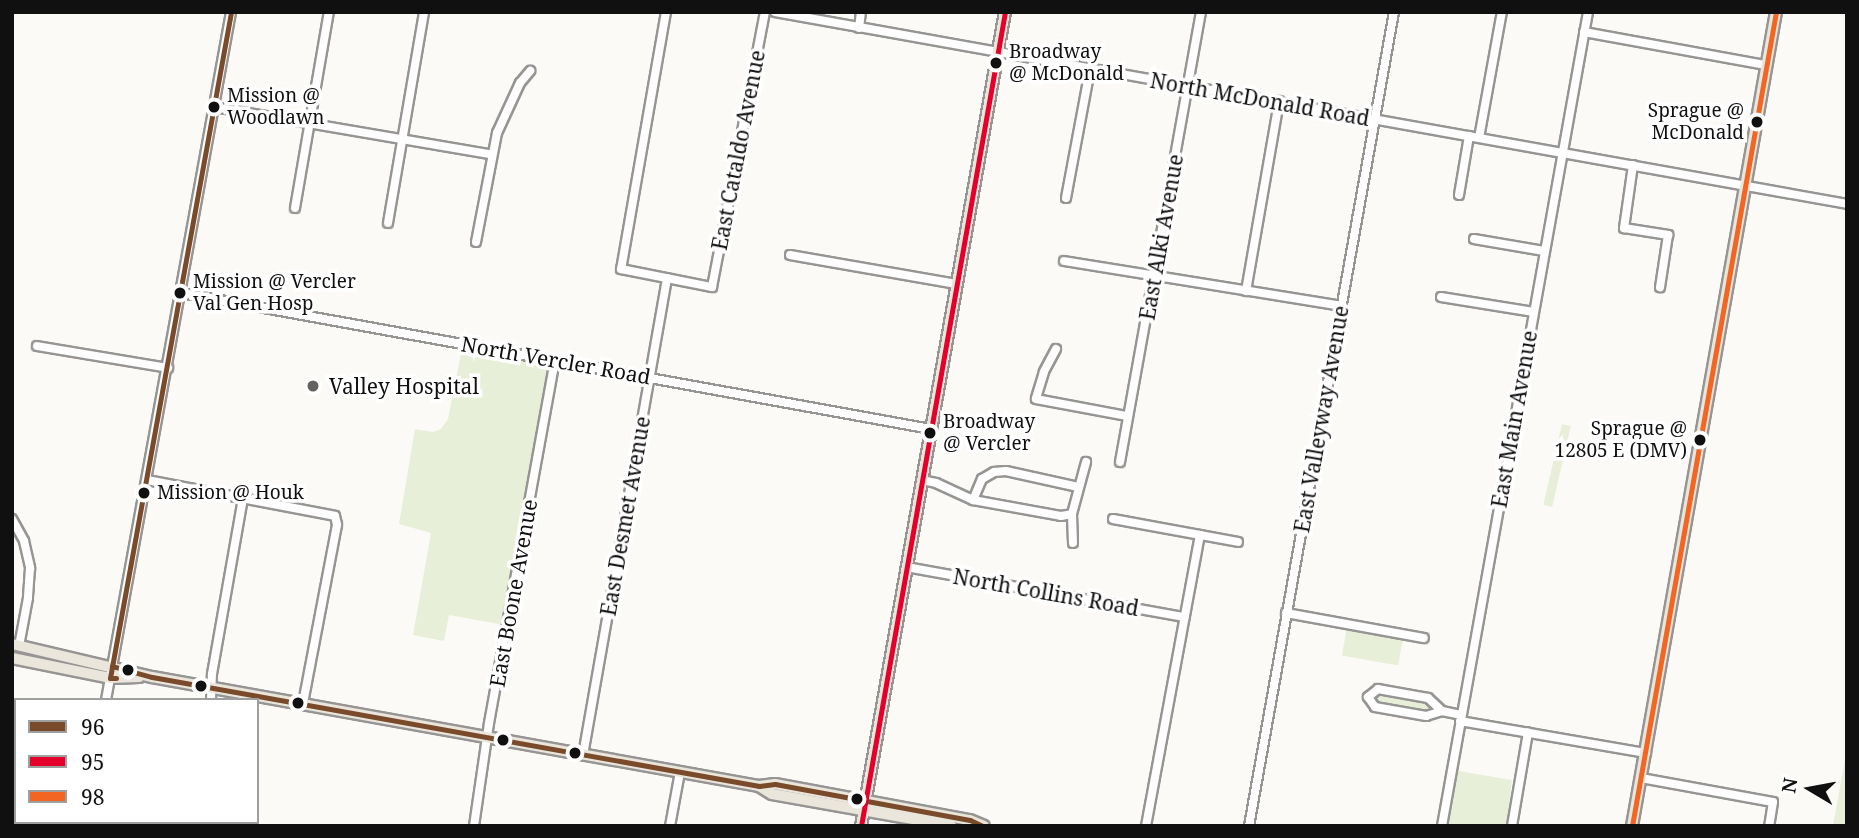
<!DOCTYPE html>
<style>
body{margin:0}
#map{position:relative;width:1859px;height:838px;overflow:hidden;background:#fcfaf6;font-family:"Noto Serif",serif}
div>[style]{position:absolute}
[style*='--x']{left:calc(var(--x)*1px);top:calc(var(--y)*1px);width:calc(var(--w)*1px);rotate:calc(var(--a)*1deg)}
.green>*{inset:0;background:#e7efd8;transform-origin:0 0}
.roads{filter:drop-shadow(2px 0 #969594) drop-shadow(-2px 0 #969594) drop-shadow(0 2px #969594) drop-shadow(0 -2px #969594)}
.minor>*{height:8px;margin:-4px;padding:0 4px;transform-origin:4px;border-radius:4px;background:#fffefe}
.major>*{height:10px;margin:-5px;padding:0 5px;transform-origin:5px;border-radius:5px;background:#ebe6dc}
.bus-1>*{height:5px;margin:-2.5px;padding:0 2.5px;transform-origin:2.5px;border-radius:2.5px;background:#7a4b2a}
.bus-2>*{height:5px;margin:-2.5px;padding:0 2.5px;transform-origin:2.5px;border-radius:2.5px;background:#e4002b}
.bus-3>*{height:5px;margin:-2.5px;padding:0 2.5px;transform-origin:2.5px;border-radius:2.5px;background:#f26522}
.dots>*{width:19px;height:19px;translate:-50% -50%;box-sizing:border-box;border:4px solid #fff;border-radius:50%}
span{translate:-50% -50%;white-space:nowrap;text-align:center;line-height:1.15;-webkit-text-stroke:7px #fff;paint-order:stroke}
.bus-label{font-size:19px;color:#101010}
.left{translate:0 -50%;text-align:left}
.right{translate:-100% -50%;text-align:right}
.street-label{font-size:21px;color:#101010}
.poi-label{font-size:21px;color:#101010}
.frame{position:absolute;inset:0;border:14px solid #101010;pointer-events:none}
.legend{position:absolute;left:14px;top:698px;width:245px;height:126px;box-sizing:border-box;background:#fff;border:2px solid #9f9f9f;margin:0;padding:9px 12px;list-style:none;font-size:21px;color:#101010}
.legend li{display:flex;align-items:center;gap:14px;height:35px}
.legend b{width:35px;border:2px solid #9f9f9f}
.north{position:absolute;left:1775px;top:754px;width:70px;height:70px;-webkit-text-stroke:5px #fff;paint-order:stroke;rotate:280deg;font-size:19px;font-weight:700;line-height:28px;text-align:center;color:#101010}
.north::after{content:'';display:block;margin:auto;width:24px;height:32px;background:#101010;clip-path:polygon(50% 0,100% 100%,50% 72%,0 100%)}
</style>
<div id="map">
<div class="green">
<i style="clip-path:polygon(462px 349px,544px 363px,549px 370px,503px 621px,499px 624px,449px 615px,444px 641px,413px 635px,431px 533px,399px 524px,415px 429px,433px 432px,441px 429px,448px 419px)"></i>
<i style="left:1562px;top:424px;width:9px;height:83px;rotate:13deg"></i>
<i style="left:1347px;top:627px;width:57px;height:29px;rotate:10deg"></i>
<i style="clip-path:polygon(1375px 694px,1429px 702px,1433px 709px,1426px 713px,1377px 704px,1373px 698px)"></i>
<i style="clip-path:polygon(1847px 748px,1847px 826px,1833px 826px)"></i>
<i style="clip-path:polygon(1453px 770px,1512px 780px,1506px 826px,1444px 826px)"></i>
</div>
<div class="roads">
<div class="minor">
<i style="--x:666;--y:12;--w:261;--a:99.9"></i>
<i style="--x:621;--y:269;--w:93;--a:11.2"></i>
<i style="--x:712;--y:287;--w:280;--a:-79.1"></i>
<i style="--x:775;--y:12;--w:1089;--a:10.15"></i>
<i style="--x:859;--y:28;--w:16;--a:-83"></i>
<i style="--x:1584;--y:32;--w:185;--a:10.3"></i>
<i style="--x:214;--y:107;--w:280;--a:9.7"></i>
<i style="--x:1479;--y:138;--w:128;--a:-79.7"></i>
<i style="--x:1633;--y:165;--w:64;--a:98.1"></i>
<i style="--x:1624;--y:228;--w:45;--a:9"></i>
<i style="--x:1668;--y:235;--w:53;--a:98.7"></i>
<i style="--x:1459;--y:195;--w:60;--a:-80.4"></i>
<i style="--x:1066;--y:198;--w:130;--a:-79.4"></i>
<i style="--x:295;--y:208;--w:199;--a:-80.2"></i>
<i style="--x:388;--y:223;--w:214;--a:-80.3"></i>
<i style="--x:1474;--y:239;--w:71;--a:9.7"></i>
<i style="--x:476;--y:242;--w:111;--a:-79.1"></i>
<i style="--x:497;--y:133;--w:55;--a:-65.3"></i>
<i style="--x:520;--y:83;--w:16;--a:-50"></i>
<i style="--x:790;--y:255;--w:169;--a:9.9"></i>
<i style="--x:1064;--y:261;--w:281;--a:9.2"></i>
<i style="--x:1246;--y:291;--w:193;--a:-80.1"></i>
<i style="--x:181;--y:293;--w:762;--a:10.28"></i>
<i style="--x:1441;--y:297;--w:94;--a:9.2"></i>
<i style="--x:37;--y:346;--w:133;--a:9.5"></i>
<i style="--x:1056;--y:349;--w:26;--a:118"></i>
<i style="--x:1044;--y:372;--w:28;--a:107"></i>
<i style="--x:1036;--y:399;--w:93;--a:10.6"></i>
<i style="--x:1120;--y:462;--w:457;--a:-79.8"></i>
<i style="--x:147;--y:480;--w:191;--a:10.8"></i>
<i style="--x:335;--y:516;--w:9;--a:77"></i>
<i style="--x:337;--y:525;--w:182;--a:100.8"></i>
<i style="--x:922;--y:480;--w:14;--a:12"></i>
<i style="--x:936;--y:483;--w:41;--a:24.7"></i>
<i style="--x:973;--y:500;--w:89;--a:10.3"></i>
<i style="--x:1061;--y:516;--w:11;--a:-10"></i>
<i style="--x:973;--y:500;--w:23;--a:-67"></i>
<i style="--x:982;--y:479;--w:14;--a:-30"></i>
<i style="--x:994;--y:472;--w:12;--a:-5"></i>
<i style="--x:1006;--y:471;--w:74;--a:12.5"></i>
<i style="--x:12;--y:519;--w:25;--a:61"></i>
<i style="--x:24;--y:541;--w:28;--a:77"></i>
<i style="--x:30;--y:568;--w:30;--a:94"></i>
<i style="--x:28;--y:598;--w:49;--a:100.6"></i>
<i style="--x:1113;--y:519;--w:127;--a:10.4"></i>
<i style="--x:1073;--y:543;--w:29;--a:-92"></i>
<i style="--x:1072;--y:514;--w:54;--a:-74.9"></i>
<i style="--x:906;--y:567;--w:283;--a:10.2"></i>
<i style="--x:1286;--y:613;--w:140;--a:10.3"></i>
<i style="--x:106;--y:700;--w:699;--a:-79.7"></i>
<i style="--x:211;--y:700;--w:26;--a:-88"></i>
<i style="--x:212;--y:674;--w:179;--a:-80"></i>
<i style="--x:1442;--y:711;--w:19;--a:-137"></i>
<i style="--x:1428;--y:698;--w:51;--a:-169.8"></i>
<i style="--x:1378;--y:689;--w:13;--a:141"></i>
<i style="--x:1368;--y:697;--w:12;--a:55"></i>
<i style="--x:1375;--y:707;--w:52;--a:10"></i>
<i style="--x:1426;--y:716;--w:17;--a:-17"></i>
<i style="--x:1442;--y:711;--w:19;--a:12"></i>
<i style="--x:1460;--y:721;--w:189;--a:9.8"></i>
<i style="--x:583;--y:755;--w:484;--a:-80"></i>
<i style="--x:1641;--y:778;--w:134;--a:10.3"></i>
<i style="--x:1773;--y:802;--w:24;--a:99"></i>
<i style="--x:84;--y:826;--w:4;--a:-76"></i>
<i style="--x:188;--y:826;--w:4;--a:-76"></i>
<i style="--x:474;--y:826;--w:104;--a:-81.7"></i>
<i style="--x:489;--y:723;--w:368;--a:-79.7"></i>
<i style="--x:670;--y:826;--w:55;--a:-79.5"></i>
<i style="--x:1146;--y:826;--w:296;--a:-79.5"></i>
<i style="--x:1249;--y:826;--w:827;--a:-79.9"></i>
<i style="--x:1442;--y:826;--w:827;--a:-79.83"></i>
<i style="--x:1512;--y:826;--w:95;--a:-80.3"></i>
</div>
<div class="major">
<i style="--x:12;--y:644;--w:144;--a:13.3"></i>
<i style="--x:152;--y:677;--w:617;--a:10.18"></i>
<i style="--x:759;--y:786;--w:16;--a:-7"></i>
<i style="--x:775;--y:784;--w:198;--a:10.5"></i>
<i style="--x:970;--y:820;--w:15;--a:23"></i>
<i style="--x:12;--y:658;--w:100;--a:11.5"></i>
<i style="--x:110;--y:678;--w:29;--a:-2"></i>
<i style="--x:759;--y:786;--w:15;--a:32"></i>
<i style="--x:772;--y:794;--w:182;--a:10.1"></i>
<i style="--x:861;--y:826;--w:827;--a:-79.97"></i>
<i style="--x:1632;--y:826;--w:827;--a:-79.97"></i>
</div>
</div>
<div class="bus-1">
<i style="--x:112;--y:666;--w:41;--a:15.4"></i>
<i style="--x:152;--y:677;--w:617;--a:10.18"></i>
<i style="--x:759;--y:786;--w:16;--a:-7"></i>
<i style="--x:775;--y:784;--w:198;--a:10.5"></i>
<i style="--x:970;--y:820;--w:14;--a:25"></i>
<i style="--x:116;--y:678;--w:6;--a:180"></i>
<i style="--x:110;--y:678;--w:677;--a:-79.7"></i>
</div>
<div class="bus-2">
<i style="--x:861;--y:826;--w:827;--a:-79.97"></i>
</div>
<div class="bus-3">
<i style="--x:1632;--y:826;--w:827;--a:-79.97"></i>
</div>
<div class="dots">
<i style="left:996px;top:63px;background:#101010"></i>
<i style="left:214px;top:107px;background:#101010"></i>
<i style="left:1757px;top:122px;background:#101010"></i>
<i style="left:180px;top:293px;background:#101010"></i>
<i style="left:313px;top:386px;background:#636260"></i>
<i style="left:930px;top:433px;background:#101010"></i>
<i style="left:1700px;top:440px;background:#101010"></i>
<i style="left:144px;top:493px;background:#101010"></i>
<i style="left:128px;top:670px;background:#101010"></i>
<i style="left:201px;top:686px;background:#101010"></i>
<i style="left:298px;top:703px;background:#101010"></i>
<i style="left:503px;top:740px;background:#101010"></i>
<i style="left:575px;top:753px;background:#101010"></i>
<i style="left:857px;top:799px;background:#101010"></i>
</div>
<div class="bus-label">
<span class="left" style="left:1009px;top:63px">Broadway<br>@ McDonald</span>
<span class="left" style="left:227px;top:107px">Mission @<br>Woodlawn</span>
<span class="right" style="left:1744px;top:122px">Sprague @<br>McDonald</span>
<span class="left" style="left:193px;top:293px">Mission @ Vercler<br>Val Gen Hosp</span>
<span class="left" style="left:943px;top:433px">Broadway<br>@ Vercler</span>
<span class="right" style="left:1687px;top:440px">Sprague @<br>12805 E (DMV)</span>
<span class="left" style="left:157px;top:493px">Mission @ Houk</span>
</div>
<div class="street-label">
<span style="left:1260px;top:99px;rotate:10deg">North McDonald Road</span>
<span style="left:738px;top:150px;rotate:-79deg">East Cataldo Avenue</span>
<span style="left:1161px;top:237px;rotate:-80deg">East Alki Avenue</span>
<span style="left:556px;top:360px;rotate:10deg">North Vercler Road</span>
<span style="left:1321px;top:419px;rotate:-80deg">East Valleyway Avenue</span>
<span style="left:1514px;top:419px;rotate:-80deg">East Main Avenue</span>
<span style="left:625px;top:516px;rotate:-80deg">East Desmet Avenue</span>
<span style="left:1046px;top:592px;rotate:10deg">North Collins Road</span>
<span style="left:513px;top:593px;rotate:-80deg">East Boone Avenue</span>
</div>
<div class="poi-label">
<span class="left" style="left:329px;top:386px">Valley Hospital</span>
</div>
<div class="frame"></div>
<ul class="legend">
<li><b style="height:9px;background:#7a4b2a"></b>96</li>
<li><b style="height:9px;background:#e4002b"></b>95</li>
<li><b style="height:9px;background:#f26522"></b>98</li>
</ul>
<div class="north">N</div>
</div>
